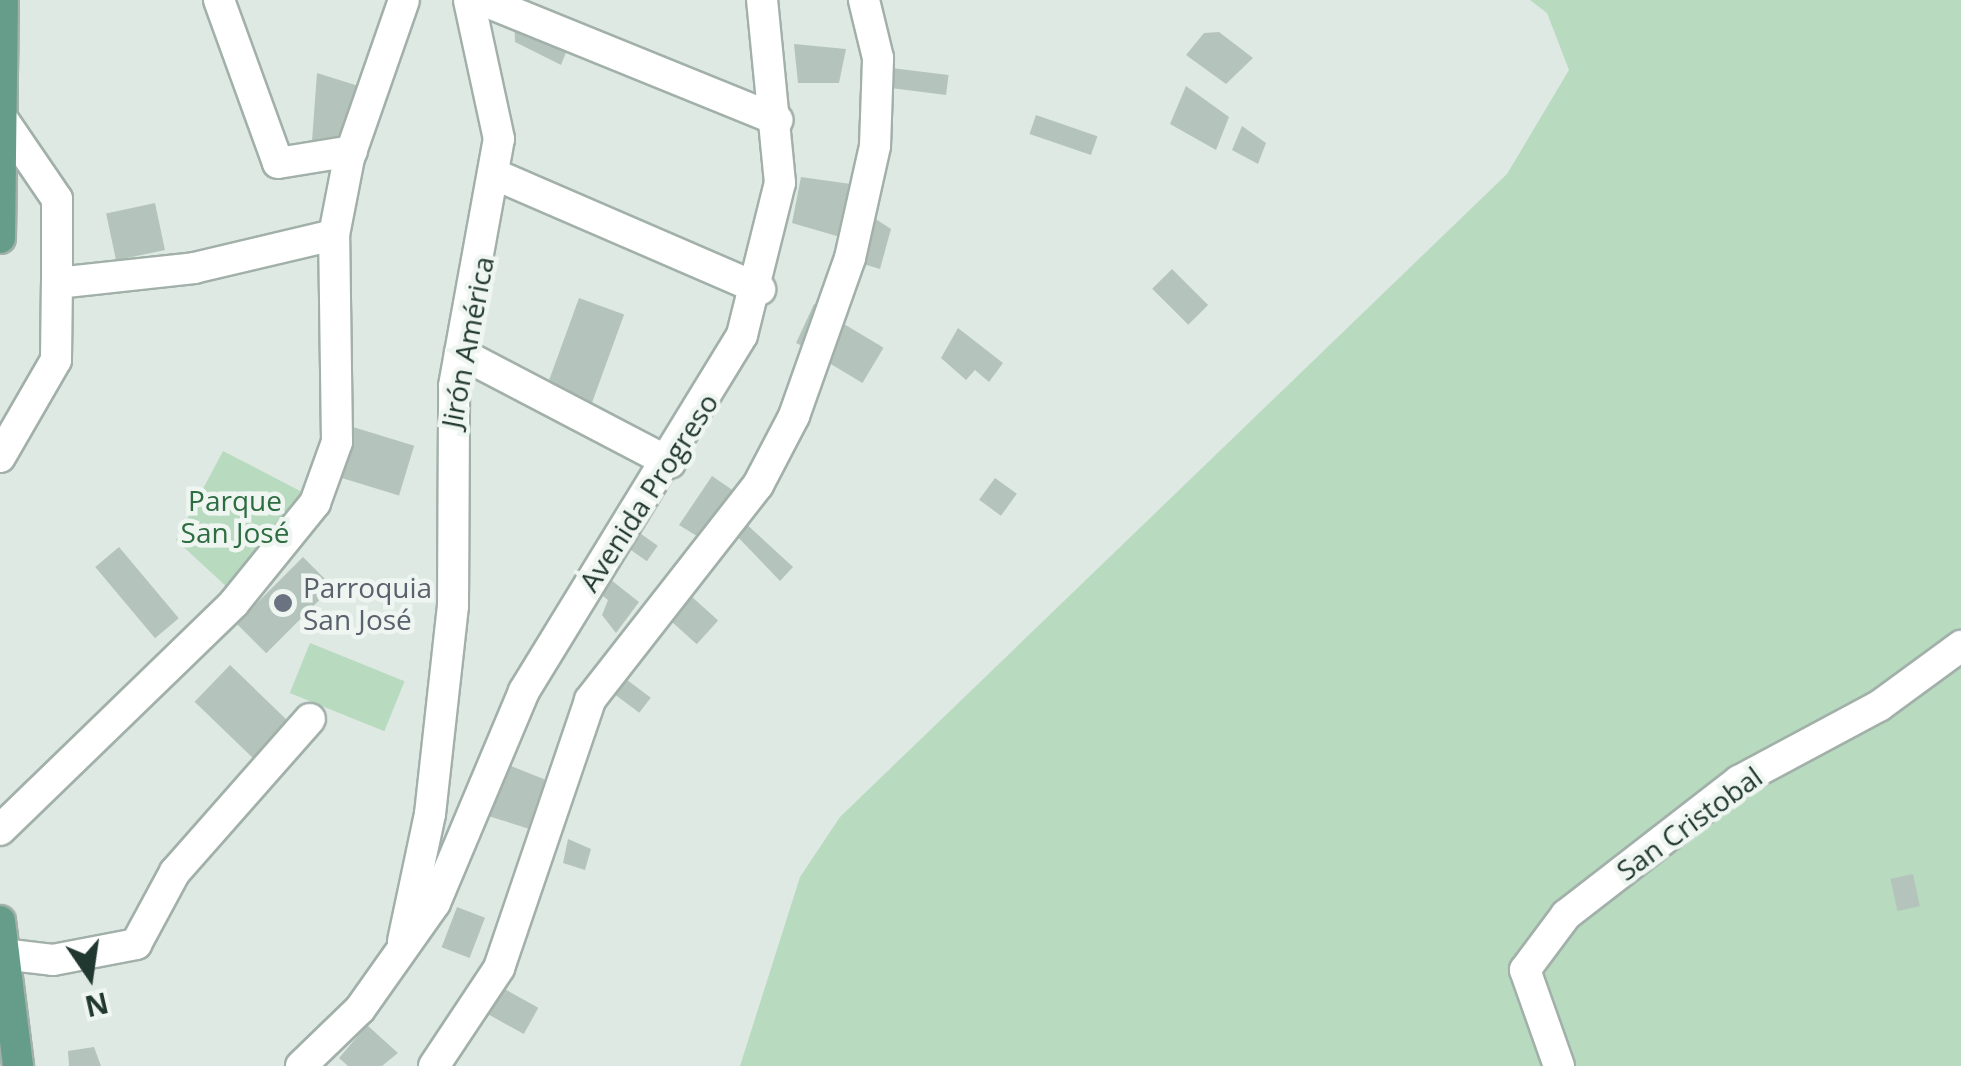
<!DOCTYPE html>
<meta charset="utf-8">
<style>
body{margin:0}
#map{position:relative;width:1961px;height:1066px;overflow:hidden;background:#dee9e4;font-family:"Open Sans",sans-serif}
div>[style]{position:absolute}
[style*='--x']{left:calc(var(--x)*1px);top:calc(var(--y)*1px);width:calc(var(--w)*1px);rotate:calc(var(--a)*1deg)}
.green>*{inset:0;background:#b8dabe;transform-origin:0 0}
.building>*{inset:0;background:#b4c4bc;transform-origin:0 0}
.roads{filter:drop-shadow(2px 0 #a2b0aa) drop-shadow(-2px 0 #a2b0aa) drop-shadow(0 2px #a2b0aa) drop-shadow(0 -2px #a2b0aa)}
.minor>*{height:30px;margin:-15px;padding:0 15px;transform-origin:15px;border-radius:15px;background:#fff}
.major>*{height:30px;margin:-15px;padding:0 15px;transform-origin:15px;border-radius:15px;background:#659d8a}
.dots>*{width:28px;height:28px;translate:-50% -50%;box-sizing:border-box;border:5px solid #eff6f2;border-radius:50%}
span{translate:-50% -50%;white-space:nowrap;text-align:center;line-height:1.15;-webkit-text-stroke:9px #eff6f2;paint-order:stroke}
.street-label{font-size:28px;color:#213830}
.park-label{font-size:28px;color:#2d6d41}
.worship-label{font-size:28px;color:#5b616d}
.left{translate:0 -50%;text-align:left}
.north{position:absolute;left:40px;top:926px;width:100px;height:100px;-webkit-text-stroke:8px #eff6f2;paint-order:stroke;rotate:167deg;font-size:28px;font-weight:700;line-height:40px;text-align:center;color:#213830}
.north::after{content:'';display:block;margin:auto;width:35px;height:45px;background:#213830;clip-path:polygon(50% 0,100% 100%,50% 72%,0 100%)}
</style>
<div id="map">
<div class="green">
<i style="clip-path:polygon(1530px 0,1961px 0,1961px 1066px,740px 1066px,800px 877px,840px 817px,1507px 174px,1569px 70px,1547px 13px)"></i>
<i style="clip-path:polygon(223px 451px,304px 493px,228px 588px,176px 540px)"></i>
<i style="left:310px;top:643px;width:102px;height:54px;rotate:22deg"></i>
</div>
<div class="building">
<i style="clip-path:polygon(514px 16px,572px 37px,561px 65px,515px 42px)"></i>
<i style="clip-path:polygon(1219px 32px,1253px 58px,1226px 84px,1186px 55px,1204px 33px)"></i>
<i style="clip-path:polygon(794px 44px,846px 49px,839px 83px,798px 83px)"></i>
<i style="left:883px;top:67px;width:66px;height:20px;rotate:7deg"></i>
<i style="clip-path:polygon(317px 73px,365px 88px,346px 137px,312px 141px)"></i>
<i style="clip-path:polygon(1186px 86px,1229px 117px,1216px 150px,1170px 124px)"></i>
<i style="left:1036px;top:115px;width:65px;height:20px;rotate:19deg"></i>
<i style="clip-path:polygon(1242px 126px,1266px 143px,1258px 164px,1232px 150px)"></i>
<i style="clip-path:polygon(801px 177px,858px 185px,847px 239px,792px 223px)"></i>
<i style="left:155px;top:203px;width:48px;height:50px;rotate:78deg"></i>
<i style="clip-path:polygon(871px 216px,891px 229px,880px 269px,860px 263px)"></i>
<i style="left:1172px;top:269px;width:51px;height:28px;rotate:45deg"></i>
<i style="left:579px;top:298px;width:48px;height:95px;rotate:20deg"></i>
<i style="clip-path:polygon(814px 304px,826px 309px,812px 351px,796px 343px)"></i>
<i style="left:839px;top:321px;width:52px;height:41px;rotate:31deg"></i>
<i style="clip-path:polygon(958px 328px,1003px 363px,989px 382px,975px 370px,966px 380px,941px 358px)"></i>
<i style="left:353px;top:427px;width:64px;height:52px;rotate:17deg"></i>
<i style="clip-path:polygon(712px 476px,744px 498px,708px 543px,679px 525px)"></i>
<i style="left:995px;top:478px;width:27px;height:27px;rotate:36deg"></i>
<i style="clip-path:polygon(743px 521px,793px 567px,780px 581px,733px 532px)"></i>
<i style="left:634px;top:529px;width:29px;height:19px;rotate:35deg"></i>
<i style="left:119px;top:547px;width:93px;height:31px;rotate:50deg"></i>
<i style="left:303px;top:557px;width:42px;height:94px;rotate:45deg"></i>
<i style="clip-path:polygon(606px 576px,639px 602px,616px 633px,602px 615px,608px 600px,595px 590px)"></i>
<i style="left:681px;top:587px;width:50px;height:32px;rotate:42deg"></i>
<i style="left:230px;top:665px;width:86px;height:51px;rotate:44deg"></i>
<i style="left:614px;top:670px;width:46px;height:19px;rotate:37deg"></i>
<i style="clip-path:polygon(499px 761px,556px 784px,539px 832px,485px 815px)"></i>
<i style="clip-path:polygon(568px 839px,591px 849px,585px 870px,563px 863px)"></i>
<i style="left:1913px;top:874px;width:33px;height:23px;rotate:78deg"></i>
<i style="left:457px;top:907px;width:30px;height:43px;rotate:21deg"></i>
<i style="left:499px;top:986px;width:45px;height:30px;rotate:29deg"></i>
<i style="clip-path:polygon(367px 1025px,398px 1053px,382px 1066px,348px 1066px,339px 1058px)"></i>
<i style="clip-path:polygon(94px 1047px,101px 1066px,69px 1066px,68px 1051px)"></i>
</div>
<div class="roads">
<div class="minor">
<i style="--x:219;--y:0;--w:173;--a:70.1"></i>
<i style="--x:278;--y:163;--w:75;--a:-9.2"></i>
<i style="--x:482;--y:0;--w:319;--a:22.1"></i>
<i style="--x:496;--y:175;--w:288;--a:23.4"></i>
<i style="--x:57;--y:283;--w:138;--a:-6.2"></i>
<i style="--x:194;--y:268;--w:144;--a:-13.3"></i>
<i style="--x:460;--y:353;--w:237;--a:27.6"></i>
<i style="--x:0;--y:457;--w:112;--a:-60"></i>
<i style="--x:56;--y:360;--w:77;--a:-89.3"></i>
<i style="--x:57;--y:283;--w:84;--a:-90"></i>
<i style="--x:57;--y:199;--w:99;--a:-124.3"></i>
<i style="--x:0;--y:830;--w:326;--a:-44.1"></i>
<i style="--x:234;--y:603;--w:129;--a:-51"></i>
<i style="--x:315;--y:503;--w:65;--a:-70.2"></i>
<i style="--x:337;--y:442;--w:207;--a:-90.8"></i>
<i style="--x:334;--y:235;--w:78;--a:-79"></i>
<i style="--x:349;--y:158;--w:167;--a:-70.8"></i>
<i style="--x:403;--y:941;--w:130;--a:-78"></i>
<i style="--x:430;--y:814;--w:209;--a:-83.7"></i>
<i style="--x:453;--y:606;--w:220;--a:-89.7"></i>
<i style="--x:454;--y:386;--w:251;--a:-79.7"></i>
<i style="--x:499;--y:139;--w:142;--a:-102.2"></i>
<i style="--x:2;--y:954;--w:51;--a:6.7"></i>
<i style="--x:53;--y:960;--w:85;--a:-10.9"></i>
<i style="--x:136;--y:944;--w:82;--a:-61.6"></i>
<i style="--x:175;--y:872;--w:204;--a:-48.6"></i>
<i style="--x:301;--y:1066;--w:82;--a:-44"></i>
<i style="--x:360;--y:1009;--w:130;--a:-54.7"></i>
<i style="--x:435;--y:903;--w:230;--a:-67.2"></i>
<i style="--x:524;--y:691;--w:417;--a:-58.5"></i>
<i style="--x:742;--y:335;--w:157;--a:-76"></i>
<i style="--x:780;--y:183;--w:184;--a:-95.6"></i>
<i style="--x:434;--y:1066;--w:118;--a:-56.4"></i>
<i style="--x:499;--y:968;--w:283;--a:-71.2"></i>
<i style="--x:590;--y:700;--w:273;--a:-52"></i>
<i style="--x:758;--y:485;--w:78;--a:-62.4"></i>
<i style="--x:794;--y:416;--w:168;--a:-70.5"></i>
<i style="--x:850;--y:258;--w:115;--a:-77.4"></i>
<i style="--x:875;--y:146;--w:88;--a:-88"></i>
<i style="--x:878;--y:58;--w:60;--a:-103.6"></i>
<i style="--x:1559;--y:1066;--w:102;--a:-109.5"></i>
<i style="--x:1525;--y:970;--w:69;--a:-53.3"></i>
<i style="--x:1566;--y:915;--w:219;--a:-37.8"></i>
<i style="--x:1739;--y:781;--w:159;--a:-28.2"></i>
<i style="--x:1879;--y:706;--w:102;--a:-36.2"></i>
</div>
<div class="major">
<i style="--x:0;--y:238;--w:238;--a:-89.3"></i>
<i style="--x:0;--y:921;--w:146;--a:82.9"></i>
</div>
</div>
<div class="dots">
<i style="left:283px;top:603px;background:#6b7280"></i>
</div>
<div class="street-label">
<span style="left:467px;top:342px;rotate:-79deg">Jirón América</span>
<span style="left:648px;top:492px;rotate:-57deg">Avenida Progreso</span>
<span style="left:1689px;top:823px;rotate:-36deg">San Cristobal</span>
</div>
<div class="park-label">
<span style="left:235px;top:516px">Parque<br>San José</span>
</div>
<div class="worship-label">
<span class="left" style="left:303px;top:603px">Parroquia<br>San José</span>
</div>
<div class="north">N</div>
</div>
